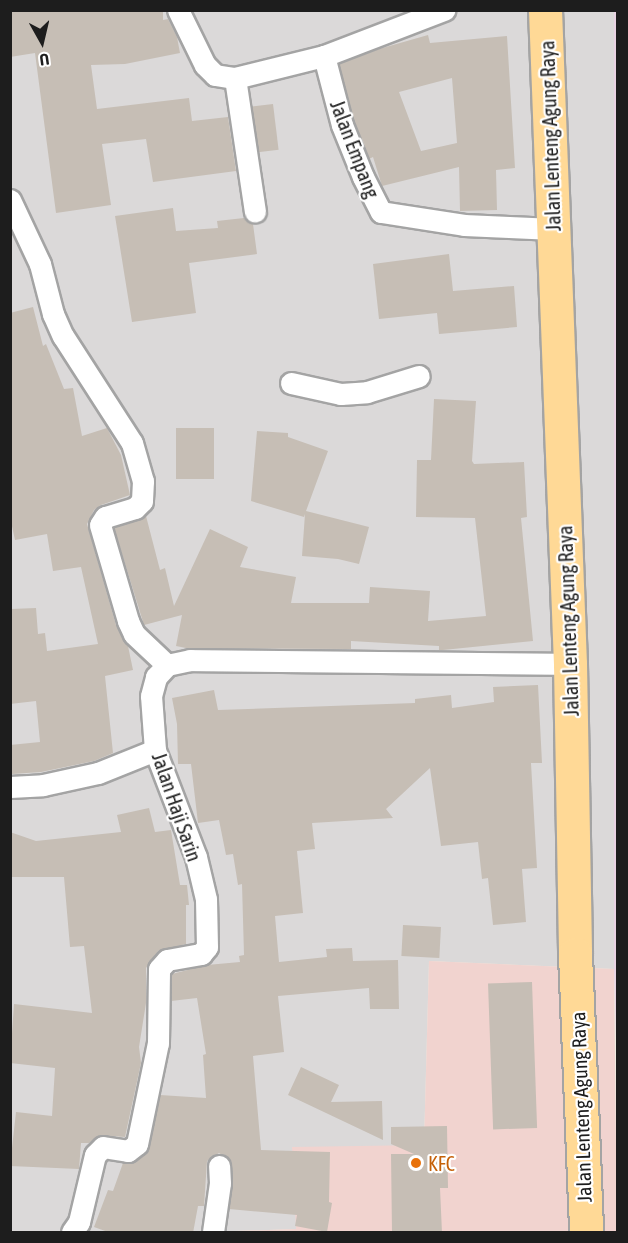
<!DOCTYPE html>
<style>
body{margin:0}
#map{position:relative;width:628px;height:1243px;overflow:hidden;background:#efebe1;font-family:"Asap Condensed",sans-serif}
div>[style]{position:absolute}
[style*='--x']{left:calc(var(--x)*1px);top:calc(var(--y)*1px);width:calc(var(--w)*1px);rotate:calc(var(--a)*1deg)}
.residential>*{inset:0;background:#dbd9d9}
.commercial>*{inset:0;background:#f1d3cf}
.industrial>*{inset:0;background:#e8d3e3}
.building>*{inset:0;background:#c6beb5;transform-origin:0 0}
.roads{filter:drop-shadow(2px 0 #a4a4a4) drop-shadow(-2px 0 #a4a4a4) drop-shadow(0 2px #a4a4a4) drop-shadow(0 -2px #a4a4a4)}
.street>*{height:21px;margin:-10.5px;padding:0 10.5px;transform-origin:10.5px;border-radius:10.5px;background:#fff}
.primary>*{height:33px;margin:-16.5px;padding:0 16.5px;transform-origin:16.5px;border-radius:16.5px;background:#ffd996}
.dots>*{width:16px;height:16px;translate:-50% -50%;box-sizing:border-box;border:3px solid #fff;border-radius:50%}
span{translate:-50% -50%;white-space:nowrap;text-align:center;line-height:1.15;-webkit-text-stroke:4.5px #fff;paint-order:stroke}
.street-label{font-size:20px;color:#1d1d1d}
.food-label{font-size:20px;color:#c56008}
.left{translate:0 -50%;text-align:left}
.frame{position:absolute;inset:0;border:12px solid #1d1d1d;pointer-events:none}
.north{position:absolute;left:12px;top:12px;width:60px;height:60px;-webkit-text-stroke:4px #fff;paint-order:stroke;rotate:172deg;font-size:16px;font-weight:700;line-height:24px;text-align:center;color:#1d1d1d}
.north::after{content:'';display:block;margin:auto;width:21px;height:27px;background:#1d1d1d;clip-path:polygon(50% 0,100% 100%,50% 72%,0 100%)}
</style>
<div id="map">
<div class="residential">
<i style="clip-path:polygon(10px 11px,614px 11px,614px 969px,429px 961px,424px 1145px,296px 1229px,208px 1232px,11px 1232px)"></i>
</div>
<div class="commercial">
<i style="clip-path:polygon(429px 961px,614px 969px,617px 1232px,208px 1232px,296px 1229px,292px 1147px,424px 1145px)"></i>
</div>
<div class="industrial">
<i style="clip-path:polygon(614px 11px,618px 11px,617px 1075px,614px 969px)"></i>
</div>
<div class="building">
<i style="clip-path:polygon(10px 10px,163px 10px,163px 20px,168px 19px,177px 37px,180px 53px,125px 64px,91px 65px,97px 109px,189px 98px,192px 121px,228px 117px,236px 171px,153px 182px,146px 139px,102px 144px,111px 205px,56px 213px,35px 53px,10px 57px)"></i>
<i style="clip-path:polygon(evenodd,428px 35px,430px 43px,507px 36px,515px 168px,496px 170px,497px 210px,460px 211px,459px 167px,382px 186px,373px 157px,369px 159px,354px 121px,339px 64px,379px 49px,428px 35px,452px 78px,457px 143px,421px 151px,399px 92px,452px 78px)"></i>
<i style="left:273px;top:104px;width:46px;height:21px;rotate:83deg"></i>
<i style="clip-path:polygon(173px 208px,176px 231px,218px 228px,217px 221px,244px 218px,253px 224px,257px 254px,189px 263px,196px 313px,132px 322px,115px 216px)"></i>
<i style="clip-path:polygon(449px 254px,453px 291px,514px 286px,517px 327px,439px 334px,437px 313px,379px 319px,373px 264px)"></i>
<i style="clip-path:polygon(33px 307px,43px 346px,46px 344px,64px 389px,73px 388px,82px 436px,107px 428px,121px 455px,130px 495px,101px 505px,94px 510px,87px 524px,116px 625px,128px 646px,133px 670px,105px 676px,113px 753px,94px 761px,41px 772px,12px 774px,10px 745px,40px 742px,36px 701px,10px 704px,11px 609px,36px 608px,38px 634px,45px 633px,47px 651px,98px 644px,81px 567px,53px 571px,47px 534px,15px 540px,10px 517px,10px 313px)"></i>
<i style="clip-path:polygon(434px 399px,476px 401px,472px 461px,474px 464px,524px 462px,527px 517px,521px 518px,533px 641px,443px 650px,439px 650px,439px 646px,351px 641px,351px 649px,186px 648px,176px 646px,182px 615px,144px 625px,114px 528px,146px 516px,160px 570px,165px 568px,174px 606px,210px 529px,248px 547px,240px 567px,296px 577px,291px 603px,369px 603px,370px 587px,430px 591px,428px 621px,486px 616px,475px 518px,416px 517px,417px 460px,431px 460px)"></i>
<i style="left:176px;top:428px;width:38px;height:51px"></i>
<i style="clip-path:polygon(257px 431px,288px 433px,288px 437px,328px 451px,306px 511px,369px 527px,359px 564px,338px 559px,302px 556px,305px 514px,304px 517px,251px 501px)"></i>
<i style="clip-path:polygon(538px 685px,542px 763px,531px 763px,537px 868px,522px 869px,526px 922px,493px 925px,488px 878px,482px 879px,478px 842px,441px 846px,430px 768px,386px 809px,393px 818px,312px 823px,315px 849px,297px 851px,303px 913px,275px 916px,279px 962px,327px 957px,326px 949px,352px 948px,353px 961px,398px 960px,399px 1009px,370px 1009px,369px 988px,278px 996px,284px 1052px,253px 1056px,261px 1150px,330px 1152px,329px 1202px,332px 1203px,327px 1232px,295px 1226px,297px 1215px,229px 1209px,232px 1165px,229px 1159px,219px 1153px,207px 1161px,204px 1206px,198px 1206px,193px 1233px,108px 1232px,94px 1227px,108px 1190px,113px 1191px,123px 1163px,135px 1161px,149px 1147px,160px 1095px,206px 1098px,203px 1055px,206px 1054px,197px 998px,171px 1001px,172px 974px,207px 965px,240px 962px,239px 956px,244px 955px,242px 884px,238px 885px,233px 854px,226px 855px,219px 820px,198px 823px,191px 764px,178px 764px,177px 724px,172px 698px,214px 690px,218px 710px,415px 703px,415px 699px,451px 695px,452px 708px,494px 702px,493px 687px)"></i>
<i style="clip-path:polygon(149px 808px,155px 832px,171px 830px,180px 885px,187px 885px,189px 905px,186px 905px,186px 944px,158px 951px,146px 968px,146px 1003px,139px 1047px,141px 1063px,125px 1137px,100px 1135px,89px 1143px,81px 1143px,79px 1169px,10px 1166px,16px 1112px,52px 1116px,55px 1068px,10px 1063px,14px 1004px,92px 1013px,84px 946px,70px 947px,64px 877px,10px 877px,10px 832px,36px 841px,121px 832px,117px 815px)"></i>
<i style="left:403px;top:925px;width:38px;height:31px;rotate:3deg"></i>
<i style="left:532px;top:982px;width:146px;height:44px;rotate:88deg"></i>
<i style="clip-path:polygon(301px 1067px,339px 1085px,331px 1102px,382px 1101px,383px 1140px,288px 1095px)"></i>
<i style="clip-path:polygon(447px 1126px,448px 1188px,440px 1188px,442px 1233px,392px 1233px,391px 1154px,414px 1154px,391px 1144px,391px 1127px)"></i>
</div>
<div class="roads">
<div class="street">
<i style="--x:178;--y:10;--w:61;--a:63.9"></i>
<i style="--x:205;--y:65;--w:14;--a:45"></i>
<i style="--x:215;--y:75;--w:20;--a:9"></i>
<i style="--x:235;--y:78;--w:92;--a:-13.9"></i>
<i style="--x:324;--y:56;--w:129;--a:-21"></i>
<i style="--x:324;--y:56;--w:71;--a:75.4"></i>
<i style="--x:342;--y:125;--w:56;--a:68"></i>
<i style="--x:363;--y:177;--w:39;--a:63"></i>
<i style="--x:381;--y:212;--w:84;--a:8.9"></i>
<i style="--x:464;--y:225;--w:90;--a:2.5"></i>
<i style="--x:235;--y:78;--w:135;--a:81.5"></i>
<i style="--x:10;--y:200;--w:71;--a:64.9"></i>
<i style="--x:40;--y:264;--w:52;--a:75.4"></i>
<i style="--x:53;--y:314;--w:24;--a:66"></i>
<i style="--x:63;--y:336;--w:127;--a:57.2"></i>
<i style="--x:132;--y:443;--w:40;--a:74"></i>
<i style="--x:143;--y:481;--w:20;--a:93"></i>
<i style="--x:142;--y:501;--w:10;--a:135"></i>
<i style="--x:135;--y:508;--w:31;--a:163"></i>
<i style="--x:105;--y:517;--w:9;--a:122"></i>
<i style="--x:100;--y:525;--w:100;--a:73.7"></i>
<i style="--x:128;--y:621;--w:14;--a:65"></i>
<i style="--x:134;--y:634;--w:45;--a:43.2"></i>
<i style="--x:291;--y:383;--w:51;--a:12.4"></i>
<i style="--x:341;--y:394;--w:26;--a:-4"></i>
<i style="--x:367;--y:392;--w:54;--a:-17.1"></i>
<i style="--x:10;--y:787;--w:33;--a:-3"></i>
<i style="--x:43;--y:785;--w:56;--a:-12.3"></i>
<i style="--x:98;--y:773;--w:61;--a:-22"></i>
<i style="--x:72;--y:1232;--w:12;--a:-55"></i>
<i style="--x:79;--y:1222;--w:69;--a:-76.6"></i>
<i style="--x:95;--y:1155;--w:11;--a:-45"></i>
<i style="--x:103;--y:1147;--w:25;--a:9"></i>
<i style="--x:128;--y:1151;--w:11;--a:-38"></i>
<i style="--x:137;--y:1144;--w:103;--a:-78.3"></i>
<i style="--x:158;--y:1043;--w:74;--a:-89.2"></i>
<i style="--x:159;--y:969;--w:12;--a:-48"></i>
<i style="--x:167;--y:960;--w:35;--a:-10"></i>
<i style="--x:201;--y:954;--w:9;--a:-49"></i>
<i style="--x:207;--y:947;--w:48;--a:-91.2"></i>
<i style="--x:206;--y:899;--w:43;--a:-103.4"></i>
<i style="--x:196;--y:857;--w:115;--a:-111"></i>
<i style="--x:155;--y:750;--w:54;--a:-94.2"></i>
<i style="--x:151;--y:696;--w:20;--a:-75"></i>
<i style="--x:156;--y:677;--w:16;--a:-47"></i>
<i style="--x:167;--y:665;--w:24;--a:-12"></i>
<i style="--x:190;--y:660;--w:380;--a:0.6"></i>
<i style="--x:213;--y:1232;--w:49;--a:-81.9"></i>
<i style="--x:220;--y:1183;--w:17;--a:-93"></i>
</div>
<div class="primary">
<i style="--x:545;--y:10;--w:654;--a:87.81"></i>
<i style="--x:570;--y:664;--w:290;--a:89"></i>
<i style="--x:575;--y:954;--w:278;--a:87.7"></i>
</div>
</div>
<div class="dots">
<i style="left:416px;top:1163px;background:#e8710a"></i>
</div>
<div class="street-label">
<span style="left:550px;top:136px;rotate:-92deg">Jalan Lenteng Agung Raya</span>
<span style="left:355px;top:149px;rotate:69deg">Jalan Empang</span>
<span style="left:568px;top:621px;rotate:-92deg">Jalan Lenteng Agung Raya</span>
<span style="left:177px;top:807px;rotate:71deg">Jalan Haji Sarin</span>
<span style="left:581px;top:1107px;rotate:-92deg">Jalan Lenteng Agung Raya</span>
</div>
<div class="food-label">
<span class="left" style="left:428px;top:1163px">KFC</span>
</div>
<div class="frame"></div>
<div class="north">U</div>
</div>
